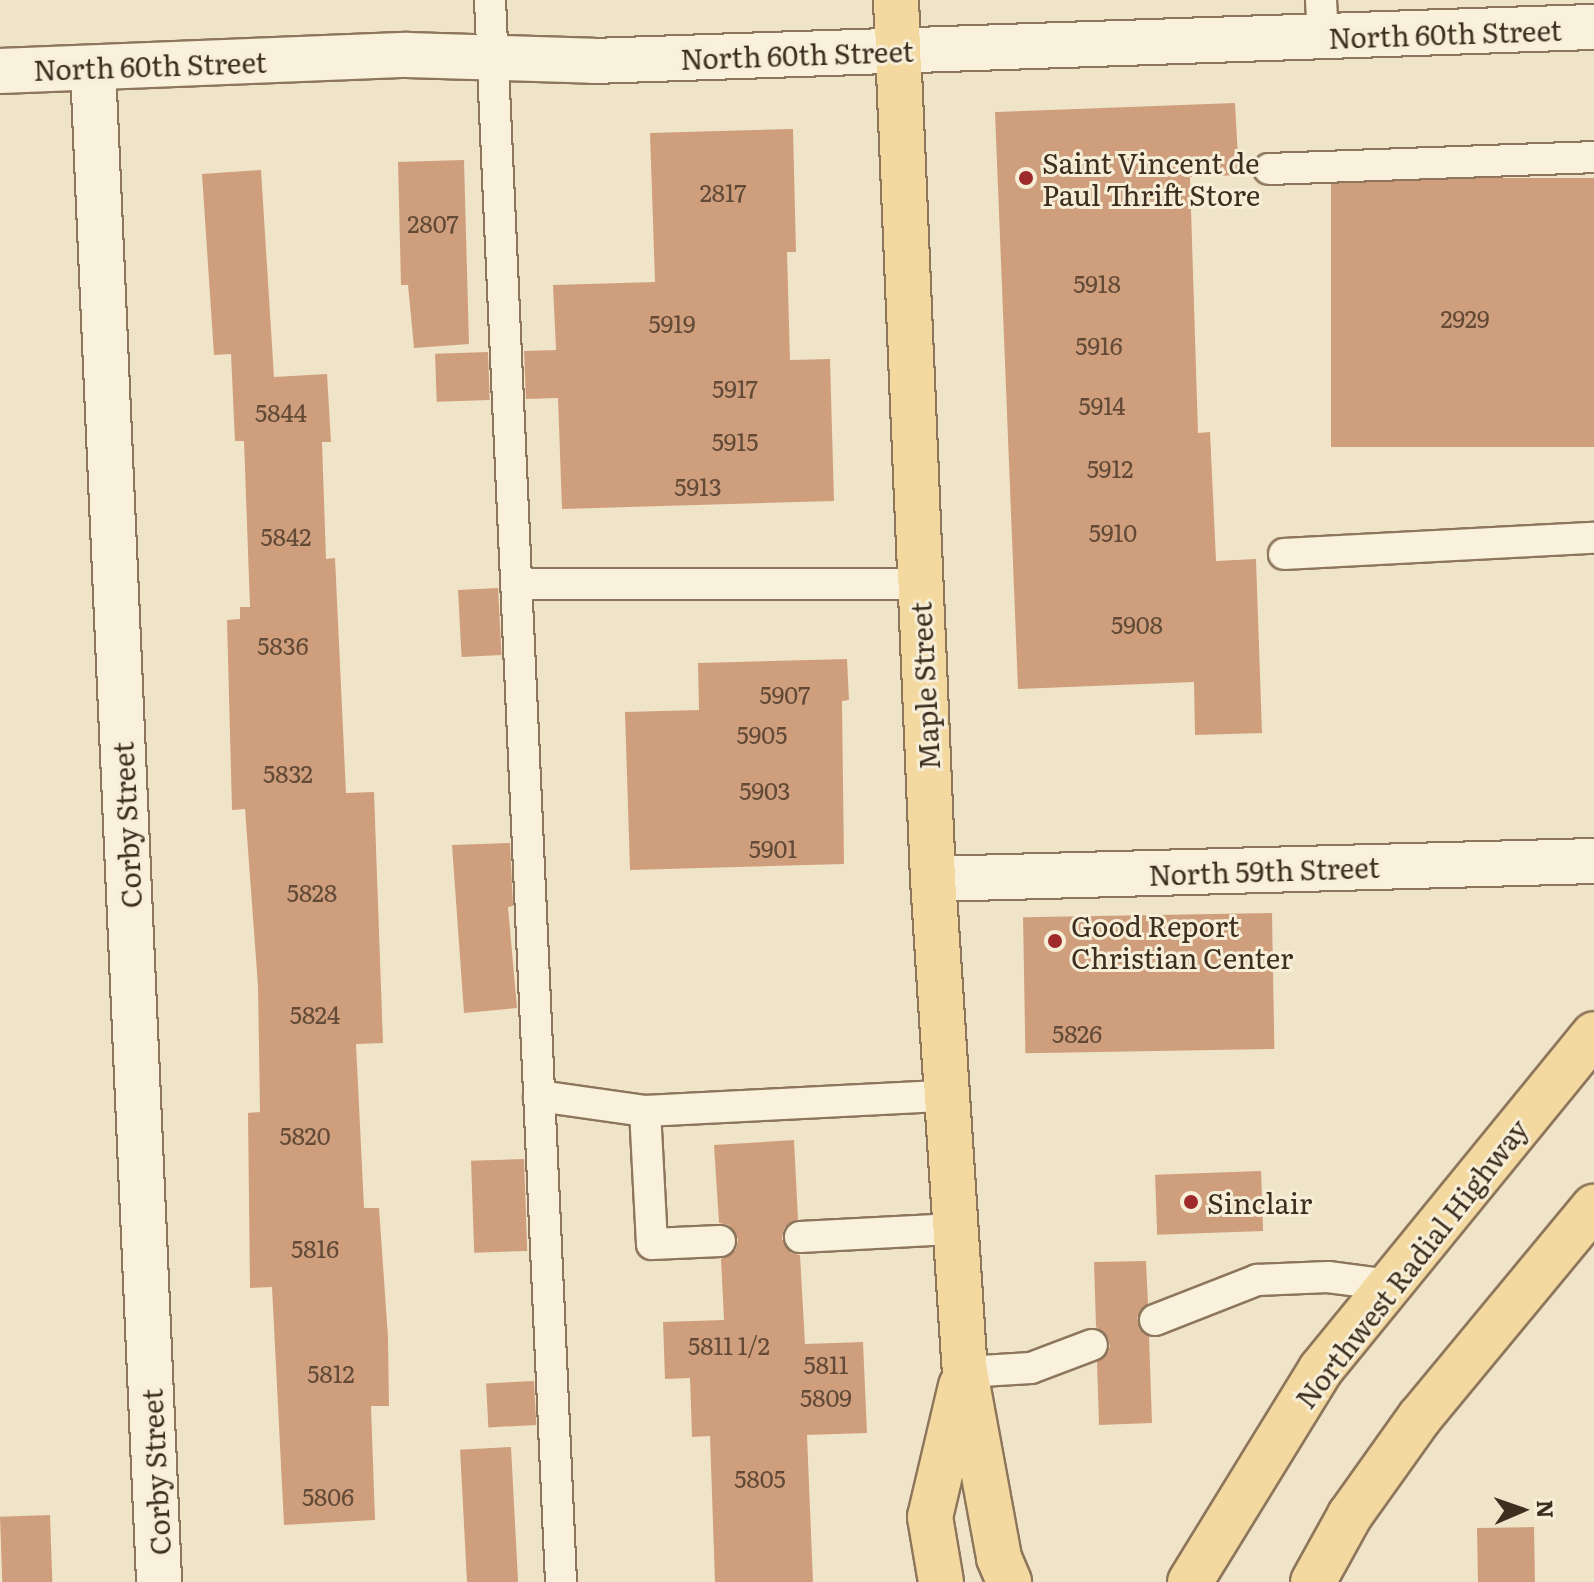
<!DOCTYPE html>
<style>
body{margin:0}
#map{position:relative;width:1594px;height:1582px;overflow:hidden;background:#f0e4c8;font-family:Literata,serif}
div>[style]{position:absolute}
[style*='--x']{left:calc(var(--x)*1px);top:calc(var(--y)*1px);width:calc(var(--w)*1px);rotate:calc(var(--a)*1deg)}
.building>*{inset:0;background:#cf9f7d;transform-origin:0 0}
.roads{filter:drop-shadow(2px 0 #8d765c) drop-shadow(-2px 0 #8d765c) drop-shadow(0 2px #8d765c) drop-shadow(0 -2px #8d765c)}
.lane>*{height:30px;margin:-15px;padding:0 15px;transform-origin:15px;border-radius:15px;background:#faf1dc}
.street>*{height:44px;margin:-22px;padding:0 22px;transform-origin:22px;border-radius:22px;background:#faf1dc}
.secondary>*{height:44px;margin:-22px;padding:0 22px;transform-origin:22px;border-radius:22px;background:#faf1dc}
.primary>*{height:44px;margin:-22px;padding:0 22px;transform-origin:22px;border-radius:22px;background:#f3d9a0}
.dots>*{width:22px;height:22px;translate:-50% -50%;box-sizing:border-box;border:4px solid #f7eed8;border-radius:50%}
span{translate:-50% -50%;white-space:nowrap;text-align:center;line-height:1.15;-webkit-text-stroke:6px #f7eed8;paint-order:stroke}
.number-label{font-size:24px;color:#624a37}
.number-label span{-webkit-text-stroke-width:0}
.street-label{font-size:28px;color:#3d2e20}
.poi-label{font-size:28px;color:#3d2e20}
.left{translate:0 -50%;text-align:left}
.north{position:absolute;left:1482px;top:1470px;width:80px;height:80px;-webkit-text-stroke:6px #f7eed8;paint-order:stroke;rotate:88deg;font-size:22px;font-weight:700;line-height:32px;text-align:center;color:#3d2e20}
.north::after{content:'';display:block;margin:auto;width:28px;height:36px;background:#3d2e20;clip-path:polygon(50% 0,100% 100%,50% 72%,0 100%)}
</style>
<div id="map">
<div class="building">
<i style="clip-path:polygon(1235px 103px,1239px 175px,1190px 177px,1198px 433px,1210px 432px,1216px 561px,1256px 559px,1262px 733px,1195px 735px,1194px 682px,1018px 689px,995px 112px)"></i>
<i style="clip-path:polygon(793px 129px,796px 252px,787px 252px,790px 360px,830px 359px,834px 501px,562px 509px,558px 398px,526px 399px,524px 351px,556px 350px,553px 285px,655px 282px,650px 133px)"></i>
<i style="clip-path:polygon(464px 160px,469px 344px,414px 348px,408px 285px,401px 285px,398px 162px)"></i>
<i style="clip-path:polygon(261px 170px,274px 377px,327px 374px,331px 442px,322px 442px,326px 559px,335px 558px,346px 793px,374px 792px,383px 1043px,356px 1044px,364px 1208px,379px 1208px,388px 1337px,389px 1406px,371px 1406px,375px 1520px,284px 1525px,272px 1287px,250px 1288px,248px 1113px,260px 1112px,258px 986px,245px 809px,232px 810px,227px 620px,240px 619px,240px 607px,250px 607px,244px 441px,235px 441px,231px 354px,214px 355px,202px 174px)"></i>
<i style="left:1594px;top:178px;width:269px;height:263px;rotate:90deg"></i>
<i style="left:488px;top:352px;width:48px;height:53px;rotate:88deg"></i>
<i style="left:498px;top:588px;width:67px;height:40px;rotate:87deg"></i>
<i style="clip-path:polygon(847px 659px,849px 700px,842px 701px,844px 864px,630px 870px,625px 712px,699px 710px,698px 663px)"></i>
<i style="clip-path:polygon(510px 843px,513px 906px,508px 907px,517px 1008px,464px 1013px,452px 845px)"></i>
<i style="left:1272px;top:913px;width:136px;height:249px;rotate:89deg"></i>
<i style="clip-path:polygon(794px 1140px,798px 1219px,784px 1228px,782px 1239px,791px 1253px,800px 1255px,805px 1344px,863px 1342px,867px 1433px,807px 1435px,813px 1582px,715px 1582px,710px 1436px,692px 1437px,690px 1378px,665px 1379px,663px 1322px,724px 1320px,721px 1259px,736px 1250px,738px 1239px,729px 1225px,719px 1223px,714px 1145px)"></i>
<i style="left:524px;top:1159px;width:92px;height:53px;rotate:88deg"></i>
<i style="left:1261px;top:1171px;width:60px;height:106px;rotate:88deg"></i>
<i style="clip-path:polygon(1146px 1261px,1148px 1304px,1137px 1318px,1149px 1336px,1152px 1423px,1099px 1425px,1097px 1362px,1110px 1347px,1108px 1338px,1096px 1327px,1094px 1262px)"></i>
<i style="left:534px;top:1381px;width:44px;height:48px;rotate:87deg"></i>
<i style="left:511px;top:1447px;width:135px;height:51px;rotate:87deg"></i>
<i style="left:50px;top:1515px;width:67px;height:50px;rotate:88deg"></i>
<i style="left:1534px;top:1527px;width:55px;height:57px;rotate:89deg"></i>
</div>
<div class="roads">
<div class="lane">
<i style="--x:490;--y:0;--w:1584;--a:87.43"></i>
<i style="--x:1321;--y:0;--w:38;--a:87"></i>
<i style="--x:1269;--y:169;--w:325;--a:-2.1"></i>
<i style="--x:1284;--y:554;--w:310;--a:-3"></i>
<i style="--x:516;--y:584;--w:403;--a:0"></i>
<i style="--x:539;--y:1096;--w:107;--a:8.1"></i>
<i style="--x:800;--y:1237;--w:155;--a:-3"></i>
<i style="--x:720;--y:1241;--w:68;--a:177.5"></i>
<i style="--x:652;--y:1244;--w:133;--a:-93"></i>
<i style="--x:645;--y:1111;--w:300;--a:-2.9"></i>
<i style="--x:1155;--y:1320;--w:110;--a:-21.4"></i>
<i style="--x:1257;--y:1280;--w:71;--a:-2.4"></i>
<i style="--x:1328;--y:1277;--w:63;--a:7.4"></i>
<i style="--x:965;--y:1372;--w:66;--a:-3.5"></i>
<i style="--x:1031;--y:1368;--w:65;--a:-20.7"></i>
</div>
<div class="street">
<i style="--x:93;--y:68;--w:1515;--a:87.5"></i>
<i style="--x:933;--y:879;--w:661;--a:-1.56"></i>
</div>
<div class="secondary">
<i style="--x:0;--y:71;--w:407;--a:-2.3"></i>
<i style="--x:407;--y:55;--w:186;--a:1.8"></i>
<i style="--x:593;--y:61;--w:1002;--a:-1.95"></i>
</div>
<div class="primary">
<i style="--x:896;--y:0;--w:880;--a:87.59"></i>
<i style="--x:933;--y:879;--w:494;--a:86.3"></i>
<i style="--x:965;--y:1372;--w:189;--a:79.6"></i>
<i style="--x:999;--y:1558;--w:26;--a:67"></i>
<i style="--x:941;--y:1582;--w:66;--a:-99.6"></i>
<i style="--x:930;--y:1517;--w:135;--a:-76.7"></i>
<i style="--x:1190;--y:1582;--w:250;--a:-58.4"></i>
<i style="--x:1321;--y:1369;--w:432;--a:-50.8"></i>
<i style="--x:1313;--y:1582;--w:77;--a:-61.1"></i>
<i style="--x:1350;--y:1515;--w:120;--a:-54.5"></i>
<i style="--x:1420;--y:1417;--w:273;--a:-50.4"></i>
</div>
</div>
<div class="dots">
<i style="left:1026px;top:178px;background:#9e2a2b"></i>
<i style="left:1055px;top:941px;background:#9e2a2b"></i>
<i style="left:1191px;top:1202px;background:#9e2a2b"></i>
</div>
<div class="number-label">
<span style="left:723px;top:192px">2817</span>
<span style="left:433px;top:223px">2807</span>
<span style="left:1097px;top:283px">5918</span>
<span style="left:1465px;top:318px">2929</span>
<span style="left:672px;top:323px">5919</span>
<span style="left:1099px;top:345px">5916</span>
<span style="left:735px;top:388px">5917</span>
<span style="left:1102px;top:405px">5914</span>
<span style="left:281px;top:412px">5844</span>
<span style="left:735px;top:441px">5915</span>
<span style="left:1110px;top:468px">5912</span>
<span style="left:698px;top:486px">5913</span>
<span style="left:1113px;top:532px">5910</span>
<span style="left:286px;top:536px">5842</span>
<span style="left:1137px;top:624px">5908</span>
<span style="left:283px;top:645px">5836</span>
<span style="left:785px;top:694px">5907</span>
<span style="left:762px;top:734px">5905</span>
<span style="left:288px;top:773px">5832</span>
<span style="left:765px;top:790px">5903</span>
<span style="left:773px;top:848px">5901</span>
<span style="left:312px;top:892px">5828</span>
<span style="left:315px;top:1014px">5824</span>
<span style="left:1077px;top:1033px">5826</span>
<span style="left:305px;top:1135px">5820</span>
<span style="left:315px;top:1248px">5816</span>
<span style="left:729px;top:1345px">5811 1/2</span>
<span style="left:826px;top:1364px">5811</span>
<span style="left:331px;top:1373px">5812</span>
<span style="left:826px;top:1397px">5809</span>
<span style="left:760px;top:1478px">5805</span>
<span style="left:328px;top:1496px">5806</span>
</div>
<div class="street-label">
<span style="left:1445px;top:33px;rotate:-2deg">North 60th Street</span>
<span style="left:797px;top:54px;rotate:-2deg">North 60th Street</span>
<span style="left:150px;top:65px;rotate:-2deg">North 60th Street</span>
<span style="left:924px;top:686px;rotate:-93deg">Maple Street</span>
<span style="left:126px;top:825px;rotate:-93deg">Corby Street</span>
<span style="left:1264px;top:870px;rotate:-2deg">North 59th Street</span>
<span style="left:1411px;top:1263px;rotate:-52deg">Northwest Radial Highway</span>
<span style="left:155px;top:1472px;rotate:-93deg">Corby Street</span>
</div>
<div class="poi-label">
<span class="left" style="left:1042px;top:178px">Saint Vincent de<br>Paul Thrift Store</span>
<span class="left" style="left:1071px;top:941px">Good Report<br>Christian Center</span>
<span class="left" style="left:1207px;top:1202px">Sinclair</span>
</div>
<div class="north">N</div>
</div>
